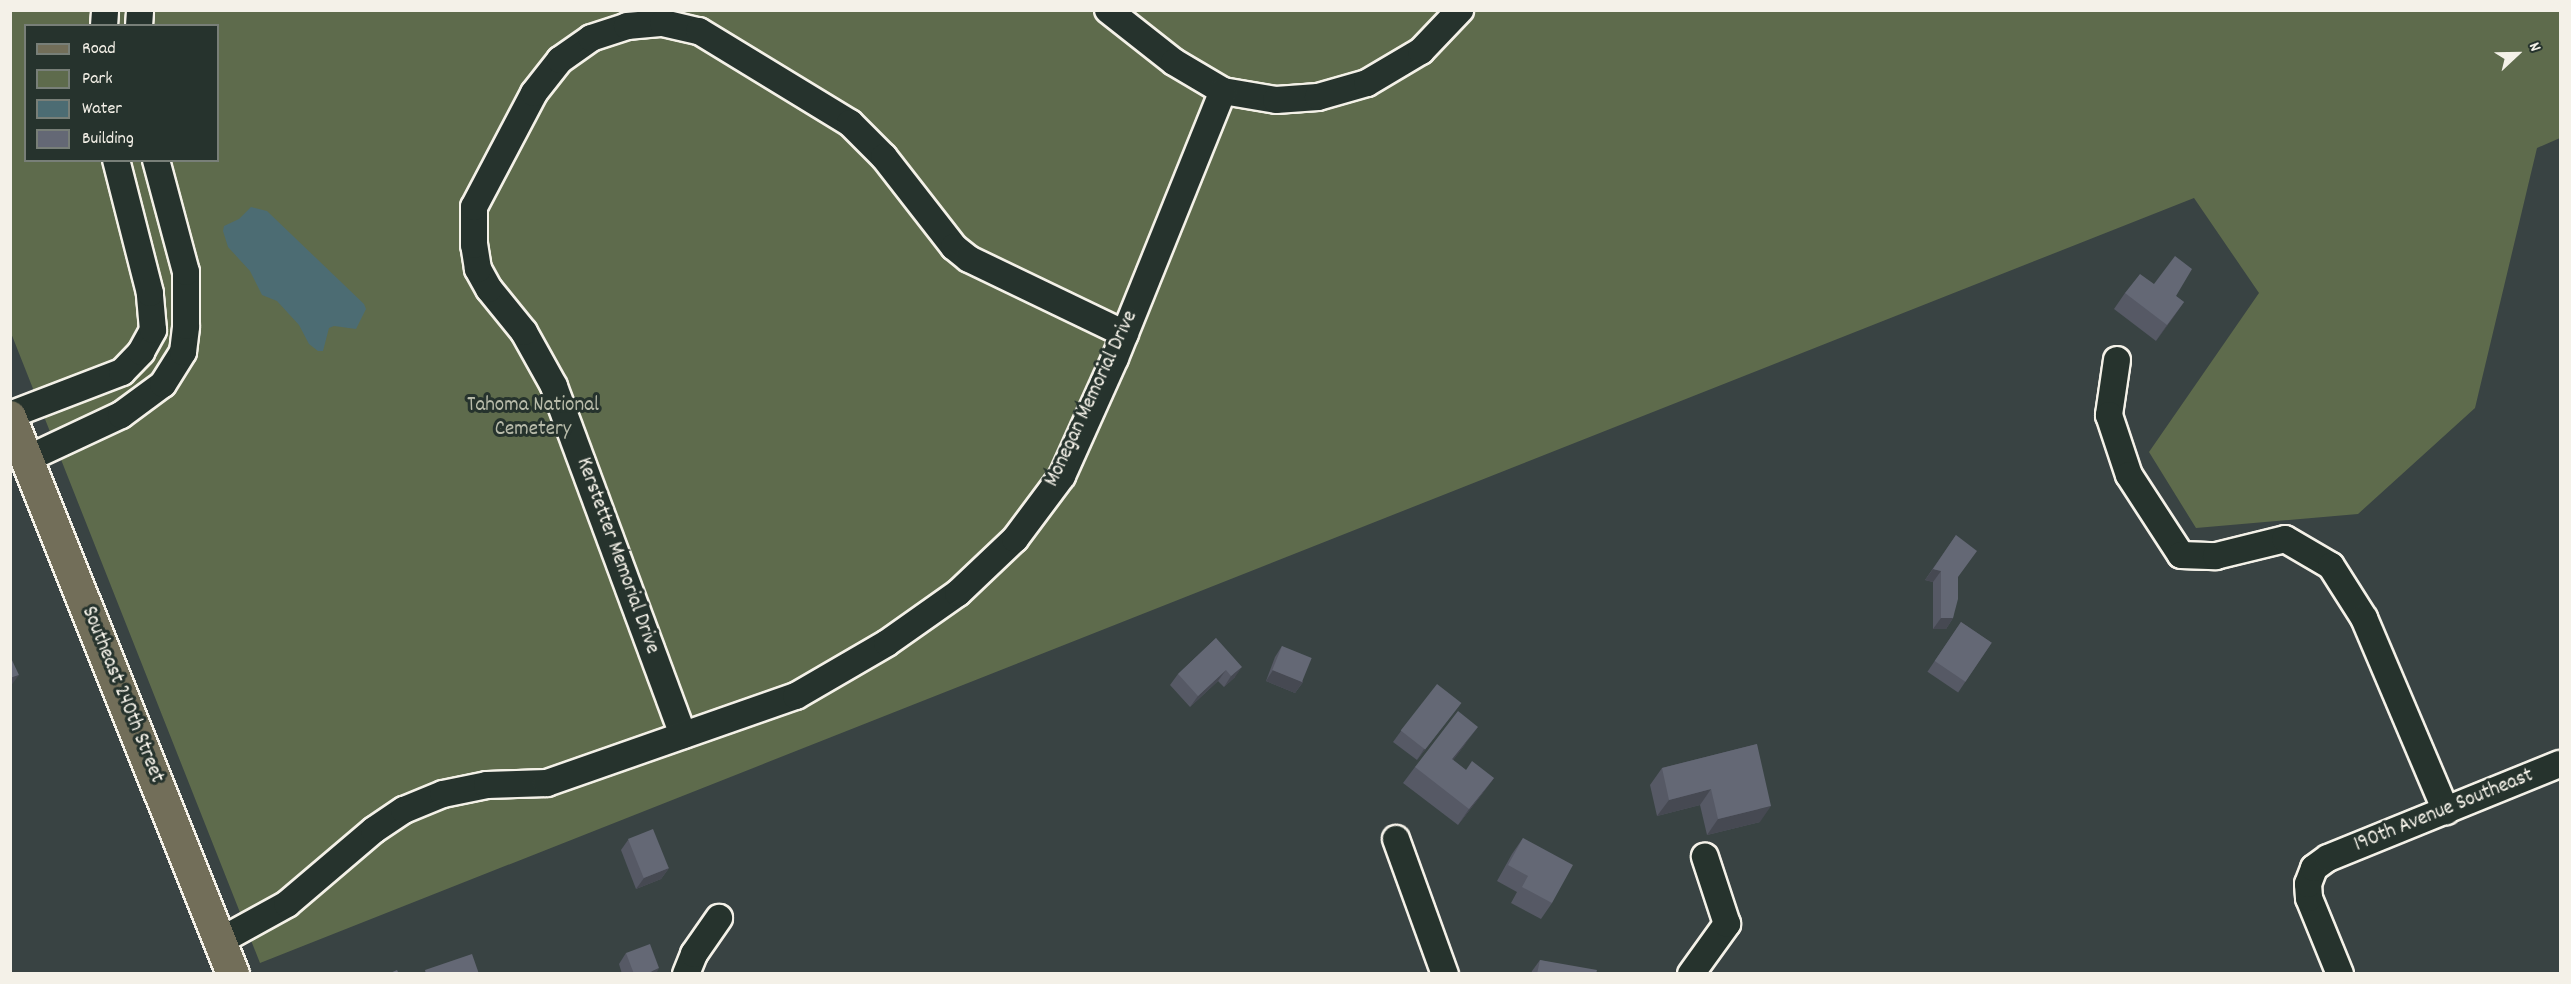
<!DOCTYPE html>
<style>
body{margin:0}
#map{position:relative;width:2571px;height:984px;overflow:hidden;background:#394343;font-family:Dekko,sans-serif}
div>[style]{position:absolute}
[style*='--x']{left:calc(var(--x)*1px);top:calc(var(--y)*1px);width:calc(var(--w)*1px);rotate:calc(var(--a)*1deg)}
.green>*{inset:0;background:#5e6b4c}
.water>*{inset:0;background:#4c6c73}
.roads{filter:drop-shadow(2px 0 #f4f1e8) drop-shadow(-2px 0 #f4f1e8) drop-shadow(0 2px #f4f1e8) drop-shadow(0 -2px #f4f1e8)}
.minor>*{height:26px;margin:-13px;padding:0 13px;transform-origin:13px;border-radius:13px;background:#26332d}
.major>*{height:32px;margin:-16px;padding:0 16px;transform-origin:16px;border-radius:16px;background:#726e59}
.wall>*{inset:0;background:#565965;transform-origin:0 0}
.shaded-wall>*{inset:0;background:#464952}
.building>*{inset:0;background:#646875;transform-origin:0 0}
span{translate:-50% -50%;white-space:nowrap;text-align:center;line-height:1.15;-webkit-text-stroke:6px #26332d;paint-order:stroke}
.street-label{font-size:21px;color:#f4f1e8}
.park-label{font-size:21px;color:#b8bbaa}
.frame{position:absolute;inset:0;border:12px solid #f4f1e8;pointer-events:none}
.legend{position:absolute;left:24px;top:24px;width:195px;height:138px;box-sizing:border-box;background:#26332d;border:2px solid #787f78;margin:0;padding:8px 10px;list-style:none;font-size:18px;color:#f4f1e8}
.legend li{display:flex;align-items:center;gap:12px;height:30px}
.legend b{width:30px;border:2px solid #787f78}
.north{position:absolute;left:2487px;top:24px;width:60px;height:60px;-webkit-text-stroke:4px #26332d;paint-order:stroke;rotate:68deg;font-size:16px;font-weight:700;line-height:24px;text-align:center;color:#f4f1e8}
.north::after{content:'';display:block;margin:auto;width:21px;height:27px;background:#f4f1e8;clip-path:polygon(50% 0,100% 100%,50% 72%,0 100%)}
</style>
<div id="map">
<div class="green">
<i style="clip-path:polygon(evenodd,11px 11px,2560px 11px,2560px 138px,2537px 148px,2475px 408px,2358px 514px,2196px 528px,2149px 452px,2259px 293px,2194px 198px,260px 963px,11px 333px,11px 11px,26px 26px,218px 26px,218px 160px,26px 160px,26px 26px)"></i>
</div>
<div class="water">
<i style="clip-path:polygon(251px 207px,267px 211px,364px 304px,366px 309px,356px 329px,334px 326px,329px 328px,323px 351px,318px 351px,309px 344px,299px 325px,277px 301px,262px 295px,250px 271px,228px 247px,223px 231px,224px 226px,239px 219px)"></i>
</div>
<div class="roads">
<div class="minor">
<i style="--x:1108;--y:10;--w:84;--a:38.2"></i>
<i style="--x:1174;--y:62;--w:57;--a:30.6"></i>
<i style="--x:1223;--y:91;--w:54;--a:9.6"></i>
<i style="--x:1276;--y:100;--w:42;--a:-4.1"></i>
<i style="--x:1318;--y:97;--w:51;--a:-15.9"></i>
<i style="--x:1367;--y:83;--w:63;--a:-30.7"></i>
<i style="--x:1421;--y:51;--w:57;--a:-46.4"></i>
<i style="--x:104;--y:26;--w:16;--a:-86"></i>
<i style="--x:139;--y:26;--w:16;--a:-86"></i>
<i style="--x:2117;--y:360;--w:56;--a:98.3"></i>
<i style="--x:2109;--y:415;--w:63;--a:71.6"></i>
<i style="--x:2129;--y:475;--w:95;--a:57"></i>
<i style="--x:2181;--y:555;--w:35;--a:2"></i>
<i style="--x:2216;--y:556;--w:71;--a:-13.8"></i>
<i style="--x:2285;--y:539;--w:53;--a:30.4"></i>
<i style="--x:2331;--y:566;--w:62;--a:57.6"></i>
<i style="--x:2364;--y:618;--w:210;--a:67"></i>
<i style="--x:10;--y:415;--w:120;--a:-21"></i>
<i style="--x:122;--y:372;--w:28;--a:-46"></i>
<i style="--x:141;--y:352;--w:25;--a:-61"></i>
<i style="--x:153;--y:330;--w:37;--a:-95"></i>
<i style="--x:150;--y:293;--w:137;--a:-104.3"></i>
<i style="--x:27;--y:459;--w:104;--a:-25.1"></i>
<i style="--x:121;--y:415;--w:52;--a:-36.4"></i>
<i style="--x:163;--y:384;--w:38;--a:-58"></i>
<i style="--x:183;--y:352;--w:26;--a:-83"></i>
<i style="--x:186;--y:326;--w:54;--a:-90"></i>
<i style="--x:186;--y:272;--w:116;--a:-105"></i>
<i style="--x:683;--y:735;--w:372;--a:-110.3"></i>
<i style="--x:554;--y:386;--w:62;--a:-119.1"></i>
<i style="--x:524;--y:332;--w:55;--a:-129.1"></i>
<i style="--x:489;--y:289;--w:23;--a:-119"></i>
<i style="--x:478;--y:269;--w:24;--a:-99"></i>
<i style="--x:474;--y:245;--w:38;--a:-90"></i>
<i style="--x:474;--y:207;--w:129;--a:-62.2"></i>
<i style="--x:534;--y:93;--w:42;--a:-51.8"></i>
<i style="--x:560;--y:60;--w:38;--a:-35"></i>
<i style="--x:591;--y:38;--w:38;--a:-18"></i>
<i style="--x:627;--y:26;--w:36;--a:-5"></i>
<i style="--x:663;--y:23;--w:37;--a:13"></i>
<i style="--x:699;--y:31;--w:177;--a:31.4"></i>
<i style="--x:850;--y:123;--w:48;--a:45"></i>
<i style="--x:884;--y:157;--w:114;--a:52.1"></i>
<i style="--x:954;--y:247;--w:19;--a:39"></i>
<i style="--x:969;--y:259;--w:173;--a:25.7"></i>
<i style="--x:1396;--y:839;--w:144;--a:70.1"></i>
<i style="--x:220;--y:941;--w:77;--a:-28.9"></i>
<i style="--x:287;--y:904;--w:114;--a:-40.4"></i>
<i style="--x:374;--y:830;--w:36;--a:-34"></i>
<i style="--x:404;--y:810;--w:42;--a:-22.3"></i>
<i style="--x:443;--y:794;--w:45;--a:-11.6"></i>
<i style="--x:487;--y:785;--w:60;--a:-1.9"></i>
<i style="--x:547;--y:783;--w:264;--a:-19.3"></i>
<i style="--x:796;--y:696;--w:105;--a:-30.2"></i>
<i style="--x:887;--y:643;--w:87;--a:-35.2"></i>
<i style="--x:958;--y:593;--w:79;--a:-43.5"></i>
<i style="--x:1015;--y:539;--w:79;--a:-53.3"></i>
<i style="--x:1062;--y:476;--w:129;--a:-65.8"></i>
<i style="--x:1115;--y:358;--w:288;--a:-68"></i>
<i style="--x:686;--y:974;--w:22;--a:-68"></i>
<i style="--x:694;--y:954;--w:44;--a:-55.2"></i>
<i style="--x:1691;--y:974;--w:62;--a:-54.2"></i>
<i style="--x:1727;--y:924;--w:71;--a:-108.2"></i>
<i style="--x:2340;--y:974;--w:82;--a:-112.2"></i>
<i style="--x:2309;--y:898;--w:14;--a:-94"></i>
<i style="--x:2308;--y:884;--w:17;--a:-69"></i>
<i style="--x:2314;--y:868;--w:17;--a:-36"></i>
<i style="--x:2328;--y:858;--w:250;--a:-22.1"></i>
</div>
<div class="major">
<i style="--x:10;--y:417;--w:600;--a:68.18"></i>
</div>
</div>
<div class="wall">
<i style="clip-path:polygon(2154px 284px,2176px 296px,2184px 302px,2156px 341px,2114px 309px,2125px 293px)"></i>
<i style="clip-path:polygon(1956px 535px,1958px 578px,1953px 618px,1946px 629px,1933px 629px,1933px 582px,1925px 580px)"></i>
<i style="left:1961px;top:622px;width:37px;height:60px;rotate:34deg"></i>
<i style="clip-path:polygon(1216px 638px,1235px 677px,1224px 687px,1218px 681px,1190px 707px,1170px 685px,1178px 674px)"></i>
<i style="clip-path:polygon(1282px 646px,1303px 682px,1295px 693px,1266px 681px,1275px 657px)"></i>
<i style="clip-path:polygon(1461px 703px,1417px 760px,1393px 742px,1401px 731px)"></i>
<i style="clip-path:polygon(1466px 743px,1453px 760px,1466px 770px,1494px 778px,1482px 794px,1458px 825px,1403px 783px,1415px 767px)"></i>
<i style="clip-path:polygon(1757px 744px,1760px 822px,1707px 835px,1700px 805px,1657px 816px,1650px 785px,1662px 768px)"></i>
<i style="clip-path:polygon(1523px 838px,1552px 903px,1541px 919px,1511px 903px,1517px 892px,1497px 881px,1512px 854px)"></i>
<i style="clip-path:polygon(628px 840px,669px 868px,661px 879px,636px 889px,621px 850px)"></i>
<i style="clip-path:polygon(626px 953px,656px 974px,622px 974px,619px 964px)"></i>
<i style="clip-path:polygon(1540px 960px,1596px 974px,1531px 974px,1532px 971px)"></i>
</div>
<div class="shaded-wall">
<i style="clip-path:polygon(2184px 302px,2173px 318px,2156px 341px,2167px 325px)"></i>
<i style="clip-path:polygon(1933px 569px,1941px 571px,1933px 582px,1925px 580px)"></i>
<i style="clip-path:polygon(1941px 618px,1953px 618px,1946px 629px,1933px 629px)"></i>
<i style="clip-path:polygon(1242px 667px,1235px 677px,1224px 687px,1231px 676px)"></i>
<i style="clip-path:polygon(1226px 670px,1218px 681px,1190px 707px,1198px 696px)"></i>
<i style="clip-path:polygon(1273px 670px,1303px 682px,1295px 693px,1266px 681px)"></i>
<i style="clip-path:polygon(19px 675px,10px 687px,10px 678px)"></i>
<i style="clip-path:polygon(1461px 703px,1453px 713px,1417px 760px,1424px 749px)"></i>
<i style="clip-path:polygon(1478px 727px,1466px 743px,1441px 776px,1452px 759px)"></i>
<i style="clip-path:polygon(1494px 778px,1482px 794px,1458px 825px,1469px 809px)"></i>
<i style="clip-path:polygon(1711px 789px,1700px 805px,1657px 816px,1669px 800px)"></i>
<i style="clip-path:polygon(1771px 806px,1760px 822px,1707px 835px,1718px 819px)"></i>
<i style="clip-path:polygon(669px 868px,661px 879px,636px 889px,644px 878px)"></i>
<i style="clip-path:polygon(659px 968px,656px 974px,646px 974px)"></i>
</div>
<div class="building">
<i style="clip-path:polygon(2175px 256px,2192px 269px,2176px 296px,2184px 302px,2167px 325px,2125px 293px,2140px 274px,2154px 284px)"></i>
<i style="clip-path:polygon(1956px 535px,1977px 551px,1958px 577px,1958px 599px,1953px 618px,1941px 618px,1941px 571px,1933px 569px)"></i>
<i style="left:1961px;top:622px;width:37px;height:47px;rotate:34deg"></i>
<i style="clip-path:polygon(1216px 638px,1242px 667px,1231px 676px,1226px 670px,1198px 696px,1178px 674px)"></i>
<i style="left:1282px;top:646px;width:32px;height:26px;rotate:22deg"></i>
<i style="clip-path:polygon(10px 656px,19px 675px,10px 678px)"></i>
<i style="left:1437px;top:684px;width:31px;height:59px;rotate:38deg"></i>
<i style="clip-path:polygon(1458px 711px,1478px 727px,1452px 759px,1466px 770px,1472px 761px,1494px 778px,1469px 809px,1415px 767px)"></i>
<i style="clip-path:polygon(1757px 744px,1771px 806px,1718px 819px,1711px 789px,1669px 800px,1662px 768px)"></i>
<i style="left:653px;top:829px;width:42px;height:27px;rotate:68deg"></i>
<i style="clip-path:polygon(1523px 838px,1573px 865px,1552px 903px,1522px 887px,1528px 876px,1508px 865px)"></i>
<i style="clip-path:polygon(650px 944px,659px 968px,646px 974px,634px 974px,626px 953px)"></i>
<i style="clip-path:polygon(472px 954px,479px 974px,426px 974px,425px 970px)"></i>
<i style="clip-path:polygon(1540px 960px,1597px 970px,1596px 974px,1537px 974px)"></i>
<i style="clip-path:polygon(397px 970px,399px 974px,388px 974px)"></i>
</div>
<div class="street-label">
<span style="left:1092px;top:399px;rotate:-65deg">Monegan Memorial Drive</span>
<span style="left:617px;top:556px;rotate:70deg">Kerstetter Memorial Drive</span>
<span style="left:122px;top:695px;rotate:68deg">Southeast 240th Street</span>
<span style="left:2444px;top:811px;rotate:-22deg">190th Avenue Southeast</span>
</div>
<div class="park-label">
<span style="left:533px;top:418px">Tahoma National<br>Cemetery</span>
</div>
<div class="frame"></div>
<ul class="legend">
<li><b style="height:8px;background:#726e59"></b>Road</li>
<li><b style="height:16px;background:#5e6b4c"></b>Park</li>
<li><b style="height:16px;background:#4c6c73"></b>Water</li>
<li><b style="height:16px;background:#646875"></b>Building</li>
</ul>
<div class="north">N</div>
</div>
